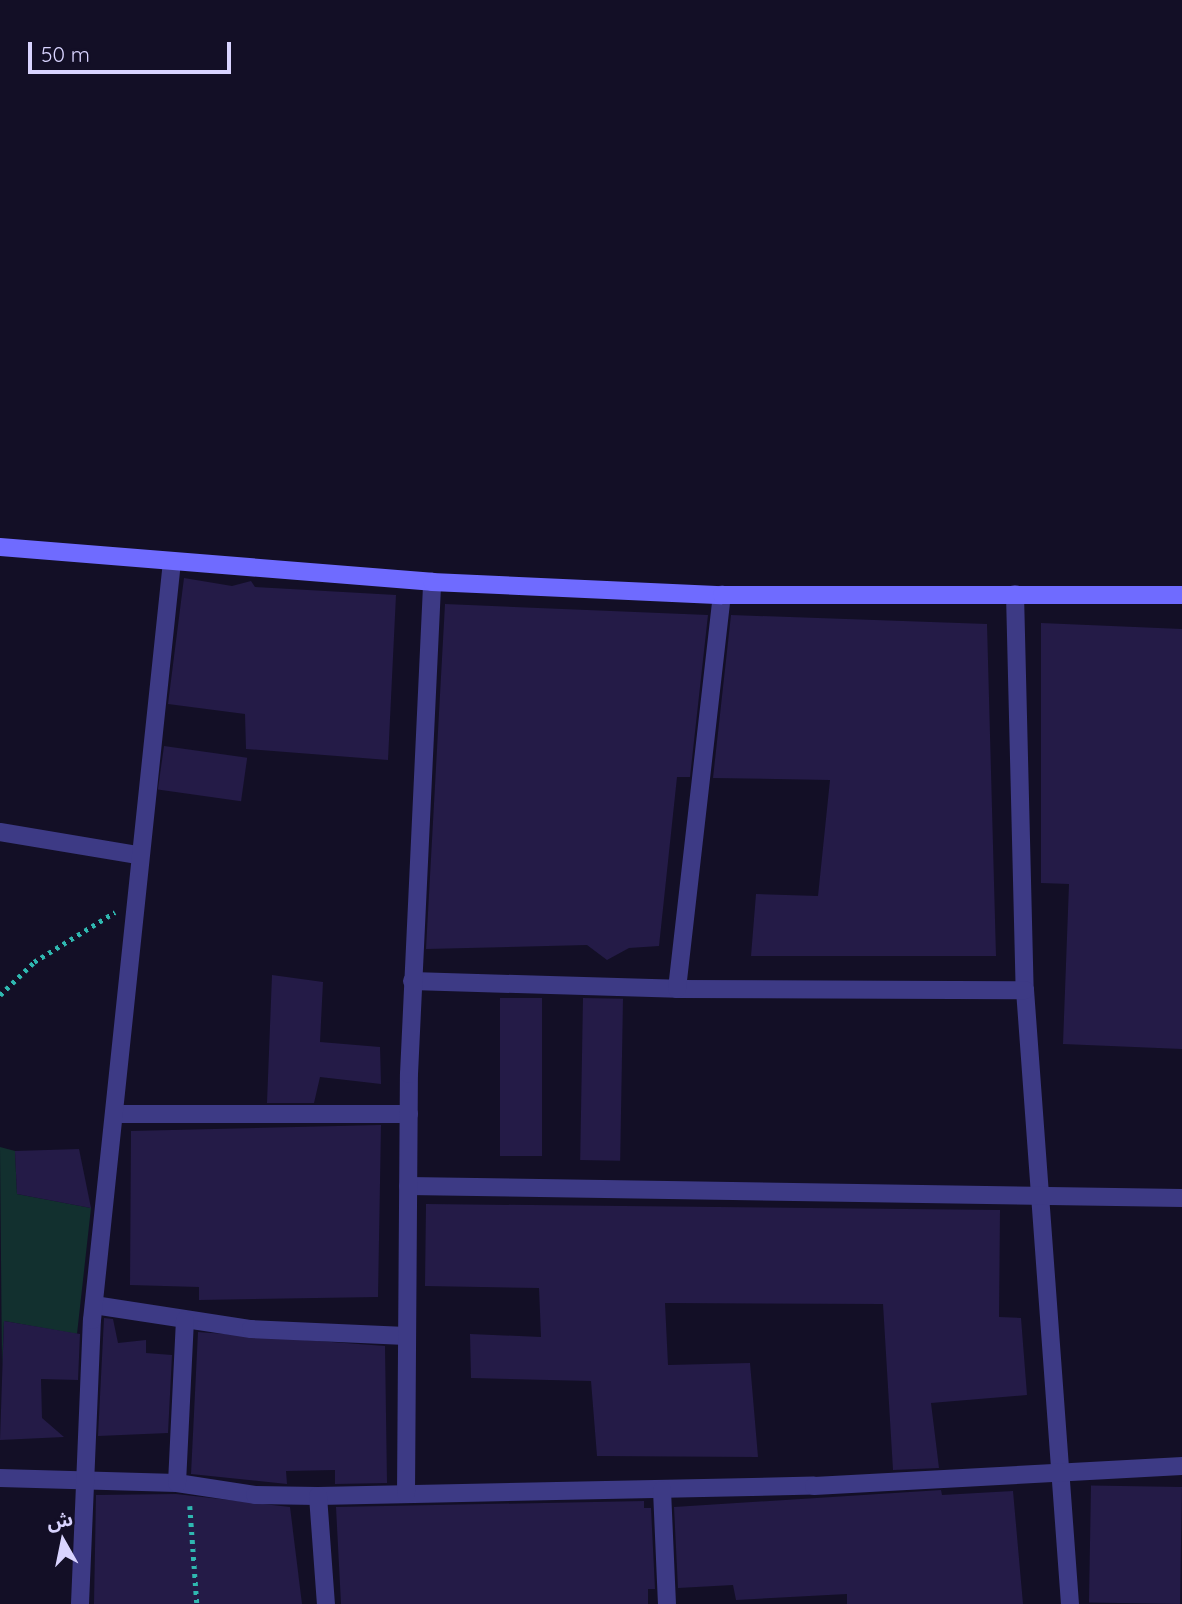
<!DOCTYPE html>
<meta charset="utf-8">
<style>
body{margin:0}
#map{position:relative;width:1182px;height:1604px;overflow:hidden;background:#130f26;font-family:Quicksand,"Noto Sans Arabic",sans-serif}
div>[style]{position:absolute}
[style*='--x']{left:calc(var(--x)*1px);top:calc(var(--y)*1px);width:calc(var(--w)*1px);rotate:calc(var(--a)*1deg)}
.green>*{inset:0;background:#12302f}
.building>*{inset:0;background:#241b47;transform-origin:0 0}
.path>*{height:4.5px;margin-top:-2.25px;transform-origin:0;background:repeating-linear-gradient(90deg,#2fb8b0 0 3.5px,transparent 0 8.5px)}
.street>*{height:18px;margin:-9px;padding:0 9px;transform-origin:9px;border-radius:9px;background:#3d3a85}
.secondary>*{height:18px;margin:-9px;padding:0 9px;transform-origin:9px;border-radius:9px;background:#6f6bff}
span{translate:-50% -50%;white-space:nowrap;text-align:center;line-height:1.15;-webkit-text-stroke:5px #130f26;paint-order:stroke}
.north{position:absolute;left:28px;top:1506px;width:70px;height:70px;-webkit-text-stroke:5px #130f26;paint-order:stroke;rotate:351deg;font-size:19px;font-weight:700;line-height:28px;text-align:center;color:#d9d4ff}
.north::after{content:'';display:block;margin:auto;width:24px;height:32px;background:#d9d4ff;clip-path:polygon(50% 0,100% 100%,50% 72%,0 100%)}
.scale{position:absolute;left:28px;top:42px;width:203px;height:32px;box-sizing:border-box;border:4px solid #d9d4ff;border-top:0;padding-left:9px;font-size:21px;line-height:24px;white-space:nowrap;color:#d9d4ff;-webkit-text-stroke:5px #130f26;paint-order:stroke}
</style>
<div id="map">
<div class="green">
<i style="clip-path:polygon(0 1147px,15px 1151px,17px 1194px,91px 1208px,77px 1334px,4px 1321px,2px 1367px)"></i>
</div>
<div class="building">
<i style="clip-path:polygon(184px 578px,232px 586px,251px 581px,255px 587px,396px 595px,388px 760px,246px 749px,245px 714px,168px 704px)"></i>
<i style="clip-path:polygon(445px 604px,708px 615px,690px 777px,677px 777px,659px 946px,629px 948px,607px 960px,587px 945px,426px 949px)"></i>
<i style="clip-path:polygon(731px 615px,987px 624px,996px 956px,751px 956px,756px 894px,818px 896px,830px 780px,713px 778px)"></i>
<i style="clip-path:polygon(1041px 623px,1182px 629px,1182px 1049px,1063px 1044px,1069px 884px,1041px 883px)"></i>
<i style="left:164px;top:746px;width:84px;height:44px;rotate:8deg"></i>
<i style="clip-path:polygon(272px 975px,323px 982px,320px 1042px,380px 1047px,381px 1084px,320px 1077px,314px 1103px,267px 1103px)"></i>
<i style="left:542px;top:998px;width:158px;height:42px;rotate:90deg"></i>
<i style="left:583px;top:998px;width:40px;height:162px;rotate:1deg"></i>
<i style="clip-path:polygon(381px 1125px,378px 1297px,199px 1300px,199px 1287px,130px 1285px,131px 1131px)"></i>
<i style="clip-path:polygon(79px 1149px,91px 1208px,17px 1194px,15px 1151px)"></i>
<i style="clip-path:polygon(426px 1204px,1000px 1210px,999px 1317px,1021px 1318px,1027px 1395px,931px 1403px,939px 1468px,893px 1470px,883px 1304px,665px 1303px,668px 1365px,750px 1363px,758px 1457px,597px 1456px,591px 1381px,471px 1378px,470px 1334px,541px 1337px,539px 1288px,425px 1286px)"></i>
<i style="clip-path:polygon(104px 1318px,113px 1319px,118px 1343px,146px 1340px,146px 1353px,172px 1355px,168px 1433px,98px 1436px)"></i>
<i style="clip-path:polygon(4px 1321px,80px 1334px,78px 1380px,41px 1379px,42px 1418px,64px 1437px,0 1440px)"></i>
<i style="clip-path:polygon(198px 1332px,385px 1346px,387px 1483px,335px 1484px,335px 1470px,286px 1471px,287px 1484px,191px 1474px)"></i>
<i style="left:1182px;top:1487px;width:117px;height:91px;rotate:91deg"></i>
<i style="clip-path:polygon(941px 1490px,942px 1495px,1013px 1491px,1023px 1604px,847px 1604px,847px 1594px,736px 1600px,733px 1585px,678px 1588px,674px 1507px)"></i>
<i style="clip-path:polygon(176px 1494px,290px 1507px,302px 1604px,94px 1604px,96px 1495px)"></i>
<i style="clip-path:polygon(644px 1501px,644px 1508px,651px 1508px,655px 1589px,648px 1589px,648px 1604px,341px 1604px,336px 1507px)"></i>
</div>
<div class="path">
<i style="--x:0;--y:995;--w:47;--a:-44.1"></i>
<i style="--x:34;--y:962;--w:95;--a:-31.7"></i>
<i style="--x:190;--y:1506;--w:98;--a:85.9"></i>
</div>
<div class="street">
<i style="--x:1015;--y:594;--w:396;--a:88.6"></i>
<i style="--x:1025;--y:990;--w:616;--a:85.81"></i>
<i style="--x:0;--y:832;--w:140;--a:9.5"></i>
<i style="--x:412;--y:981;--w:265;--a:1.7"></i>
<i style="--x:677;--y:989;--w:348;--a:0.2"></i>
<i style="--x:677;--y:989;--w:397;--a:-83.5"></i>
<i style="--x:115;--y:1114;--w:294;--a:0"></i>
<i style="--x:408;--y:1186;--w:774;--a:0.89"></i>
<i style="--x:94;--y:1305;--w:159;--a:8.7"></i>
<i style="--x:251;--y:1329;--w:155;--a:2.6"></i>
<i style="--x:0;--y:1478;--w:177;--a:1.6"></i>
<i style="--x:177;--y:1483;--w:79;--a:8.7"></i>
<i style="--x:255;--y:1495;--w:63;--a:0.9"></i>
<i style="--x:318;--y:1496;--w:496;--a:-1.2"></i>
<i style="--x:814;--y:1486;--w:369;--a:-3.1"></i>
<i style="--x:177;--y:1483;--w:163;--a:-87.2"></i>
<i style="--x:662;--y:1490;--w:114;--a:87.5"></i>
<i style="--x:406;--y:1494;--w:420;--a:-89.6"></i>
<i style="--x:409;--y:1074;--w:493;--a:-87.3"></i>
<i style="--x:318;--y:1496;--w:108;--a:85.8"></i>
<i style="--x:80;--y:1604;--w:284;--a:-87.6"></i>
<i style="--x:92;--y:1320;--w:762;--a:-83.98"></i>
</div>
<div class="secondary">
<i style="--x:0;--y:547;--w:433;--a:4.6"></i>
<i style="--x:432;--y:582;--w:290;--a:2.6"></i>
<i style="--x:722;--y:595;--w:460;--a:0"></i>
</div>
<div class="north">ش</div>
<div class="scale">50 m</div>
</div>
